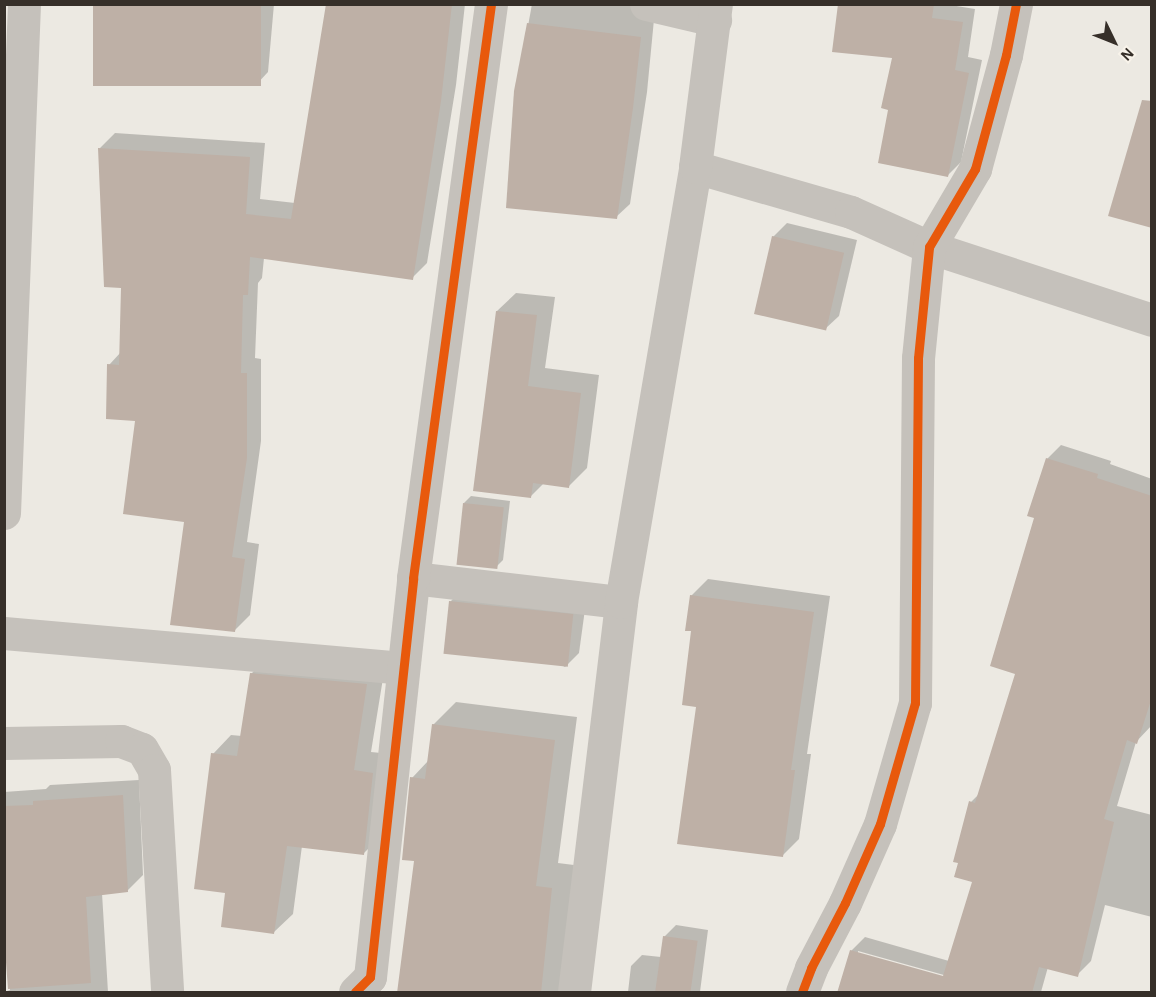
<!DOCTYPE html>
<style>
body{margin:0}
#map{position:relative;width:1156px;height:997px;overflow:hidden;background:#ece9e2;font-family:"Alegreya Sans",sans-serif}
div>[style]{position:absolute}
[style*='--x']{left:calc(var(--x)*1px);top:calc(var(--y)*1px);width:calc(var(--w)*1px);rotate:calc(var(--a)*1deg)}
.shadow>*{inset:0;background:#0003}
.building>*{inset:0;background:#beb0a6;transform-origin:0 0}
.minor>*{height:33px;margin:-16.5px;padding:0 16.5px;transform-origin:16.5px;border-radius:16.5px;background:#c5c1bb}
.cycleway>*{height:9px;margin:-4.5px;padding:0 4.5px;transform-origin:4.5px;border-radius:4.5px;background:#e8590c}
span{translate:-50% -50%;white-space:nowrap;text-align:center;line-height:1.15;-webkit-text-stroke:4.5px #f8f3ea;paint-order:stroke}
.frame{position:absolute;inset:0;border:6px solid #362f29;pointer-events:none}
.north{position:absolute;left:1084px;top:12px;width:60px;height:60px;-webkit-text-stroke:4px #f8f3ea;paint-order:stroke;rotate:133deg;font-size:16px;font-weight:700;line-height:24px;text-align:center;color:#362f29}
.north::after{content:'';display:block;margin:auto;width:21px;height:27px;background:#362f29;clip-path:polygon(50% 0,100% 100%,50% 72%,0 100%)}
</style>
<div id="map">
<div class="shadow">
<i style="clip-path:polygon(94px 4px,274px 4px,268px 72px,255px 86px)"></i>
<i style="clip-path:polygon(328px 4px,465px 4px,456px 85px,427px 263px,412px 278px,264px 258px,262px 278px,258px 283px,255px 358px,261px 359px,261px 441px,247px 542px,259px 544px,250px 615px,234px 631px,185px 521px,109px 365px,121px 352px,123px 286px,100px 148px,115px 133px,265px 143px,260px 199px,295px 203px)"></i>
<i style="clip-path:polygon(532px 4px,647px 4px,655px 9px,647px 92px,630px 204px,616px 217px,516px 92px)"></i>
<i style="clip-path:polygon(839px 4px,944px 4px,975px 9px,968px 57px,982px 60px,961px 162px,948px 175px,889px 109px,894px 56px)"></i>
<i style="clip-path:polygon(787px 223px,857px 240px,839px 316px,825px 329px,773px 237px)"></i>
<i style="clip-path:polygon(516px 293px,555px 297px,545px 368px,599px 375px,587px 468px,569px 486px,544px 483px,531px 496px,497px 311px)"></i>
<i style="clip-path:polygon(evenodd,1061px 445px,1111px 461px,1110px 464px,1152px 479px,1152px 725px,1136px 742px,1117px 806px,1152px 815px,1152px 917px,1105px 905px,1091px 961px,1077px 975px,1048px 967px,1041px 992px,871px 992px,841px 984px,851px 951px,865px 937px,949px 961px,973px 881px,956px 876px,960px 862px,955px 861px,971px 802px,980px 793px,1017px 673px,991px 665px,1035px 517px,1029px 515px,1047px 459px,1061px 445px,858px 951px,951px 977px,950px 980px,858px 954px,858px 951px)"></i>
<i style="clip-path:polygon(471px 496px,510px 501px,503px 560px,496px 567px,464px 503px)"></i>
<i style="clip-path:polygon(708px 579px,830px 596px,807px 754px,811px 754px,799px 839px,782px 856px,697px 706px,691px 596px)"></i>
<i style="clip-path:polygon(464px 588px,586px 602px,579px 653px,565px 667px,450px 602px)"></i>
<i style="clip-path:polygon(270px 655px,385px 666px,371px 752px,391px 754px,382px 835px,364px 853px,302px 846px,293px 914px,274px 932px,227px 892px,213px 754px,231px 735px,242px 736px,251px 674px)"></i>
<i style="clip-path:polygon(456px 702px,577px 717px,558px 863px,574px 865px,560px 992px,399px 992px,416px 860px,412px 778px,428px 761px,433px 725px)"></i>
<i style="clip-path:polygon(139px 780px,143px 875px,127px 891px,102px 893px,108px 992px,4px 992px,10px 990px,4px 914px,4px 792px,46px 789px,50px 785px)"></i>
<i style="clip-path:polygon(676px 925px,708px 930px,700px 992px,628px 992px,631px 966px,642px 955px,661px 957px,664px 937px)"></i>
</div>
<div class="building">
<i style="left:93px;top:4px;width:168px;height:82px"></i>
<i style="clip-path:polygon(326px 4px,452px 4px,441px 101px,413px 280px,250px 257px,248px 295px,243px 295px,241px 373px,247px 373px,247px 458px,232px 557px,245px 559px,235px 632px,170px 625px,184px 522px,123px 514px,135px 421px,106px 419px,107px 364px,119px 365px,121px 288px,104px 287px,98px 148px,250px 157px,246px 214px,291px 219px)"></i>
<i style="clip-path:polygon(838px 4px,934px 4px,932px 18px,963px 22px,955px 70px,969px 73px,948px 177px,878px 163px,888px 110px,881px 108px,892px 58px,832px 52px)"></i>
<i style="clip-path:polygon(527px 23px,641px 37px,633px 108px,617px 219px,506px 208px,514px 91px)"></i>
<i style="clip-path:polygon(1142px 100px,1152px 101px,1152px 228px,1108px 216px)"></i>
<i style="left:772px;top:236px;width:74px;height:80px;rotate:13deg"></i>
<i style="clip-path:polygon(496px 311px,537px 315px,528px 386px,581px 393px,569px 488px,533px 483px,531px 498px,473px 491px)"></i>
<i style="clip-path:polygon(1046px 458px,1098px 474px,1097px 478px,1152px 496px,1152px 697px,1137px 744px,1127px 740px,1104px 819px,1114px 822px,1078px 977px,1039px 967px,1032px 993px,837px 993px,850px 950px,943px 976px,972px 882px,954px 877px,958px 863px,953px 862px,969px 801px,975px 803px,1015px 674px,990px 666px,1034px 518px,1027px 516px)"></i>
<i style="left:463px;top:503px;width:41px;height:62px;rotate:6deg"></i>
<i style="clip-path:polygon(690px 595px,814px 612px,791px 770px,795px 770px,783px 857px,677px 844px,696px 707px,682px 705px,691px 631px,685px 631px)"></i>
<i style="left:449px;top:601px;width:125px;height:53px;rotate:6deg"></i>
<i style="clip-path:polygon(250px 673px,367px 684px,354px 770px,373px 773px,364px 855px,287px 846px,274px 934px,221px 927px,225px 893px,194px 889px,211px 753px,237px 756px)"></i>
<i style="clip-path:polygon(432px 724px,555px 740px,536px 886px,552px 888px,541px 993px,397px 993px,414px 861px,402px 860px,410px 777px,425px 779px)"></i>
<i style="clip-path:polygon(123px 795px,128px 892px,86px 897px,91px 983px,8px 989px,4px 936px,4px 806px,33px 805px,33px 801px)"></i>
<i style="left:663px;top:936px;width:35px;height:58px;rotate:8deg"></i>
</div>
<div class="minor">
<i style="--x:646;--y:4;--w:71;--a:13.1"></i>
<i style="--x:695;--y:167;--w:162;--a:16.1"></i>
<i style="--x:851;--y:212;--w:85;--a:24.2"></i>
<i style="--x:929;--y:247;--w:235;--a:18.1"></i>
<i style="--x:4;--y:513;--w:509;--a:-87.75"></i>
<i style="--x:413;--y:578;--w:209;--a:6.6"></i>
<i style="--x:4;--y:633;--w:400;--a:5"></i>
<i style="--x:4;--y:743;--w:117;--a:-1"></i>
<i style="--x:121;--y:741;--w:22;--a:21"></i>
<i style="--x:142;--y:749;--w:24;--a:60"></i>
<i style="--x:154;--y:770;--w:222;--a:86.6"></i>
<i style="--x:355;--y:992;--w:21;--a:-45"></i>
<i style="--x:370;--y:977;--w:401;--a:-83.8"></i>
<i style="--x:413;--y:578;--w:579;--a:-82.26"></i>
<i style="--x:574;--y:992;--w:393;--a:-83.1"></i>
<i style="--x:621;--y:602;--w:441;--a:-80.3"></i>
<i style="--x:695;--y:167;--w:164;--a:-82.7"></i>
<i style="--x:802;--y:992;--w:26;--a:-69"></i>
<i style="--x:811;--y:968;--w:73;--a:-62.4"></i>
<i style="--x:845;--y:903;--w:86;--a:-66.1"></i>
<i style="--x:880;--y:824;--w:126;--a:-73.9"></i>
<i style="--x:915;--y:703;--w:345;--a:-89.5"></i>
<i style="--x:918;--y:358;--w:112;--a:-84.3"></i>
<i style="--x:929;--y:247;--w:91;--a:-59.5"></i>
<i style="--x:975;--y:169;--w:118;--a:-74.8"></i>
<i style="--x:1006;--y:55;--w:52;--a:-78.9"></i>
</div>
<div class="cycleway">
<i style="--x:355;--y:992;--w:21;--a:-45"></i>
<i style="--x:370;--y:977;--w:401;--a:-83.8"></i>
<i style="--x:413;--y:578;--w:579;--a:-82.26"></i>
<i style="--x:802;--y:992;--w:26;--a:-69"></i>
<i style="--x:811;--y:968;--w:73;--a:-62.4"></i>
<i style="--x:845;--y:903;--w:86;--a:-66.1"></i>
<i style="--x:880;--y:824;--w:126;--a:-73.9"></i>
<i style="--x:915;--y:703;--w:345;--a:-89.5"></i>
<i style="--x:918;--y:358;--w:112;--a:-84.3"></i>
<i style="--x:929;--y:247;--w:91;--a:-59.5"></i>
<i style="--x:975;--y:169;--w:118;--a:-74.8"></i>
<i style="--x:1006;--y:55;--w:52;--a:-78.9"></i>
</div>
<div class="frame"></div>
<div class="north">N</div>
</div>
